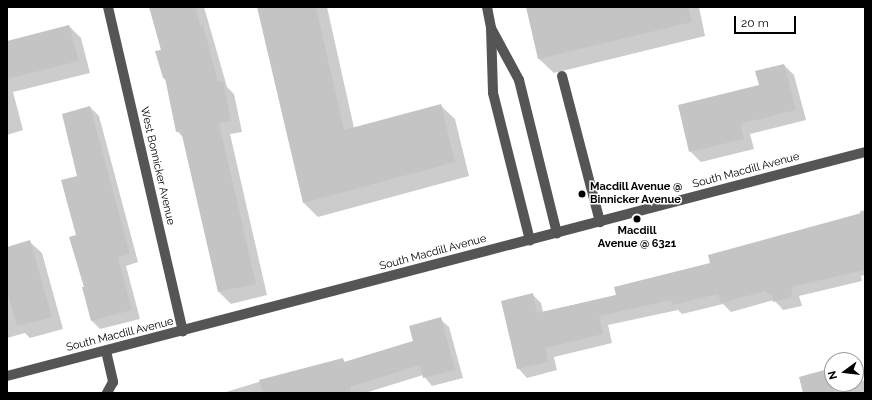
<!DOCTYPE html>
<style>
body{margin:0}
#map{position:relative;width:872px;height:400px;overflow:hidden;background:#fff;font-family:Raleway,sans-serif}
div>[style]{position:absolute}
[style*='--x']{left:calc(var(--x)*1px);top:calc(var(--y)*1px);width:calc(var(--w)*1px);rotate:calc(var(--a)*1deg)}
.shadow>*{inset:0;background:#0003}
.building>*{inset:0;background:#c4c4c4}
.minor>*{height:10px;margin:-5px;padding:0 5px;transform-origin:5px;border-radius:5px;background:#555}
.dots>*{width:11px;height:11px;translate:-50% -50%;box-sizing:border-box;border:2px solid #fff;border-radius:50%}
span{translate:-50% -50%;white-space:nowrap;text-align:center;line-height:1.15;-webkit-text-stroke:3px #fff;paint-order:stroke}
.street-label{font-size:11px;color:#000}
.poi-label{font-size:11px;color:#000;font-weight:700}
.left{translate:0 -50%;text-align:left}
.frame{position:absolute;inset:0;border:8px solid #000;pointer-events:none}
.north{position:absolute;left:824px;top:352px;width:40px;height:40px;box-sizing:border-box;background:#fff;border:1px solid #999;border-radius:50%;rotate:255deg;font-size:11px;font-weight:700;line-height:16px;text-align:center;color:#000}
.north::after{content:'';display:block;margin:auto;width:14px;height:18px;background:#000;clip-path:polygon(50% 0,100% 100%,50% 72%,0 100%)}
.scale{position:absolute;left:734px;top:16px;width:62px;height:18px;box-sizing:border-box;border:2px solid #000;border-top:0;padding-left:5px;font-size:12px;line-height:14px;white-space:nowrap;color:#000;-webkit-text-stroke:3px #fff;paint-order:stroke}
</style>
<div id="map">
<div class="shadow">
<i style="clip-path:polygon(150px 7px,204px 7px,227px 87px,234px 94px,242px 132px,230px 134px,267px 295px,231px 304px,219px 292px,184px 138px,177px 131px,167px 81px,163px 78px,162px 50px)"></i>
<i style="clip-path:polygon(259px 7px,327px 7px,354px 128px,440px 105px,455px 119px,469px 176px,318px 217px,304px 203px)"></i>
<i style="clip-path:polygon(527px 7px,699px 7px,705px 36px,554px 73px,539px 59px)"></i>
<i style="clip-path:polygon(69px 26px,81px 38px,90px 73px,13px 92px,23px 130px,7px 135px,7px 54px)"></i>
<i style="clip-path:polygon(784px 65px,794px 75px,806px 120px,750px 134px,754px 149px,701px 162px,690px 151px)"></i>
<i style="clip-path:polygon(90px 107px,99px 116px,138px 262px,126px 266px,140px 319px,100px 329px,92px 321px,77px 236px,78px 176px)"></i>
<i style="clip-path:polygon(865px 210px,865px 275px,861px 276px,862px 281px,799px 296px,802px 306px,783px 310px,774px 300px,731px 312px,723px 304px,682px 314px,678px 310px,608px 325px,612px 343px,554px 357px,557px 370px,527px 378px,518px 368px,532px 294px,541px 303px,543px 312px,617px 295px,860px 214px,860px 211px)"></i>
<i style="clip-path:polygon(30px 242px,42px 253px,63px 329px,30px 338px,25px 333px,7px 338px,7px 248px)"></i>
<i style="clip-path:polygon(440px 319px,449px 327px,463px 378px,432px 386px,423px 375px,365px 393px,223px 393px,291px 372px,342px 359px,346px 363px,415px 341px)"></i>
<i style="clip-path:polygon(827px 371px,832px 375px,832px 384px,837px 384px,838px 387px,865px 380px,865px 393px,804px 393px)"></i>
</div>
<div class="building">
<i style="clip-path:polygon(149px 7px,196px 7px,200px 25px,203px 25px,218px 82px,223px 81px,231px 121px,219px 123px,256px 284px,218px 292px,181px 131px,176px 132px,165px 78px,163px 78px,155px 51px,161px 50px)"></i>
<i style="clip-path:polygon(257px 7px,316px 7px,344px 130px,441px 104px,455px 162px,303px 203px)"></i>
<i style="clip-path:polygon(526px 7px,688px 7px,692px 22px,538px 59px)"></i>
<i style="clip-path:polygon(69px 25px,79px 61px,7px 79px,7px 41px)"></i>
<i style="clip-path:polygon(784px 64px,796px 110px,740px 124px,744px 139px,689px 152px,678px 105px,759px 85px,755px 71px)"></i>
<i style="clip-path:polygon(90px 106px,130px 254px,118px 257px,132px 310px,91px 321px,82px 287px,84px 287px,69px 237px,76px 235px,61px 180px,77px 176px,62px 114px)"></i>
<i style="clip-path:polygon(865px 212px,865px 270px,791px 287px,793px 297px,773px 302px,771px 293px,767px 294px,766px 291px,721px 303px,718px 294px,672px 305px,671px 300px,599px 316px,603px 334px,545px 348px,548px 362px,517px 369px,501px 301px,533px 293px,537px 313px,616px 295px,614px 287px,710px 263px,708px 255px)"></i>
<i style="clip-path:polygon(30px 240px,52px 317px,17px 326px,7px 292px,7px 247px)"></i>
<i style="clip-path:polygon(441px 317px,455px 370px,423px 378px,420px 365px,350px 387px,351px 393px,263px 393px,259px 380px,343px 358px,344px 362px,413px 341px,409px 326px)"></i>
<i style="clip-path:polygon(828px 369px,834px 393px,803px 393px,799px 377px)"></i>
</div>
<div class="minor">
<i style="--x:108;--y:7;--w:333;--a:77"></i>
<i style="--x:487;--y:7;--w:21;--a:79"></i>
<i style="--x:491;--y:28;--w:65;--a:88.2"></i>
<i style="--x:493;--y:93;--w:152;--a:75.9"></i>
<i style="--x:492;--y:30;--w:57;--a:61.6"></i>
<i style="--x:519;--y:80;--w:158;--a:76.1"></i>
<i style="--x:562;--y:76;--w:151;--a:75.4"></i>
<i style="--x:106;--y:351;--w:32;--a:77"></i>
<i style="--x:113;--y:382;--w:13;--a:119"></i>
<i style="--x:7;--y:376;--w:887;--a:-14.63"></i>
</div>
<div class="dots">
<i style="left:582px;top:194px;background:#000"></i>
<i style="left:637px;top:219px;background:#000"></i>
</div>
<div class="street-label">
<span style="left:157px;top:166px;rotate:77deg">West Bonnicker Avenue</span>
<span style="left:746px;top:171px;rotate:-15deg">South Macdill Avenue</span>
<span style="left:433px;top:253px;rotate:-15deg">South Macdill Avenue</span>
<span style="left:120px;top:335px;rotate:-14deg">South Macdill Avenue</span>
</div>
<div class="poi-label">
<span class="left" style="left:590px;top:194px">Macdill Avenue @<br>Binnicker Avenue</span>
<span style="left:637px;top:238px">Macdill<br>Avenue @ 6321</span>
</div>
<div class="frame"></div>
<div class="north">N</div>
<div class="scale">20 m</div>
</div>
